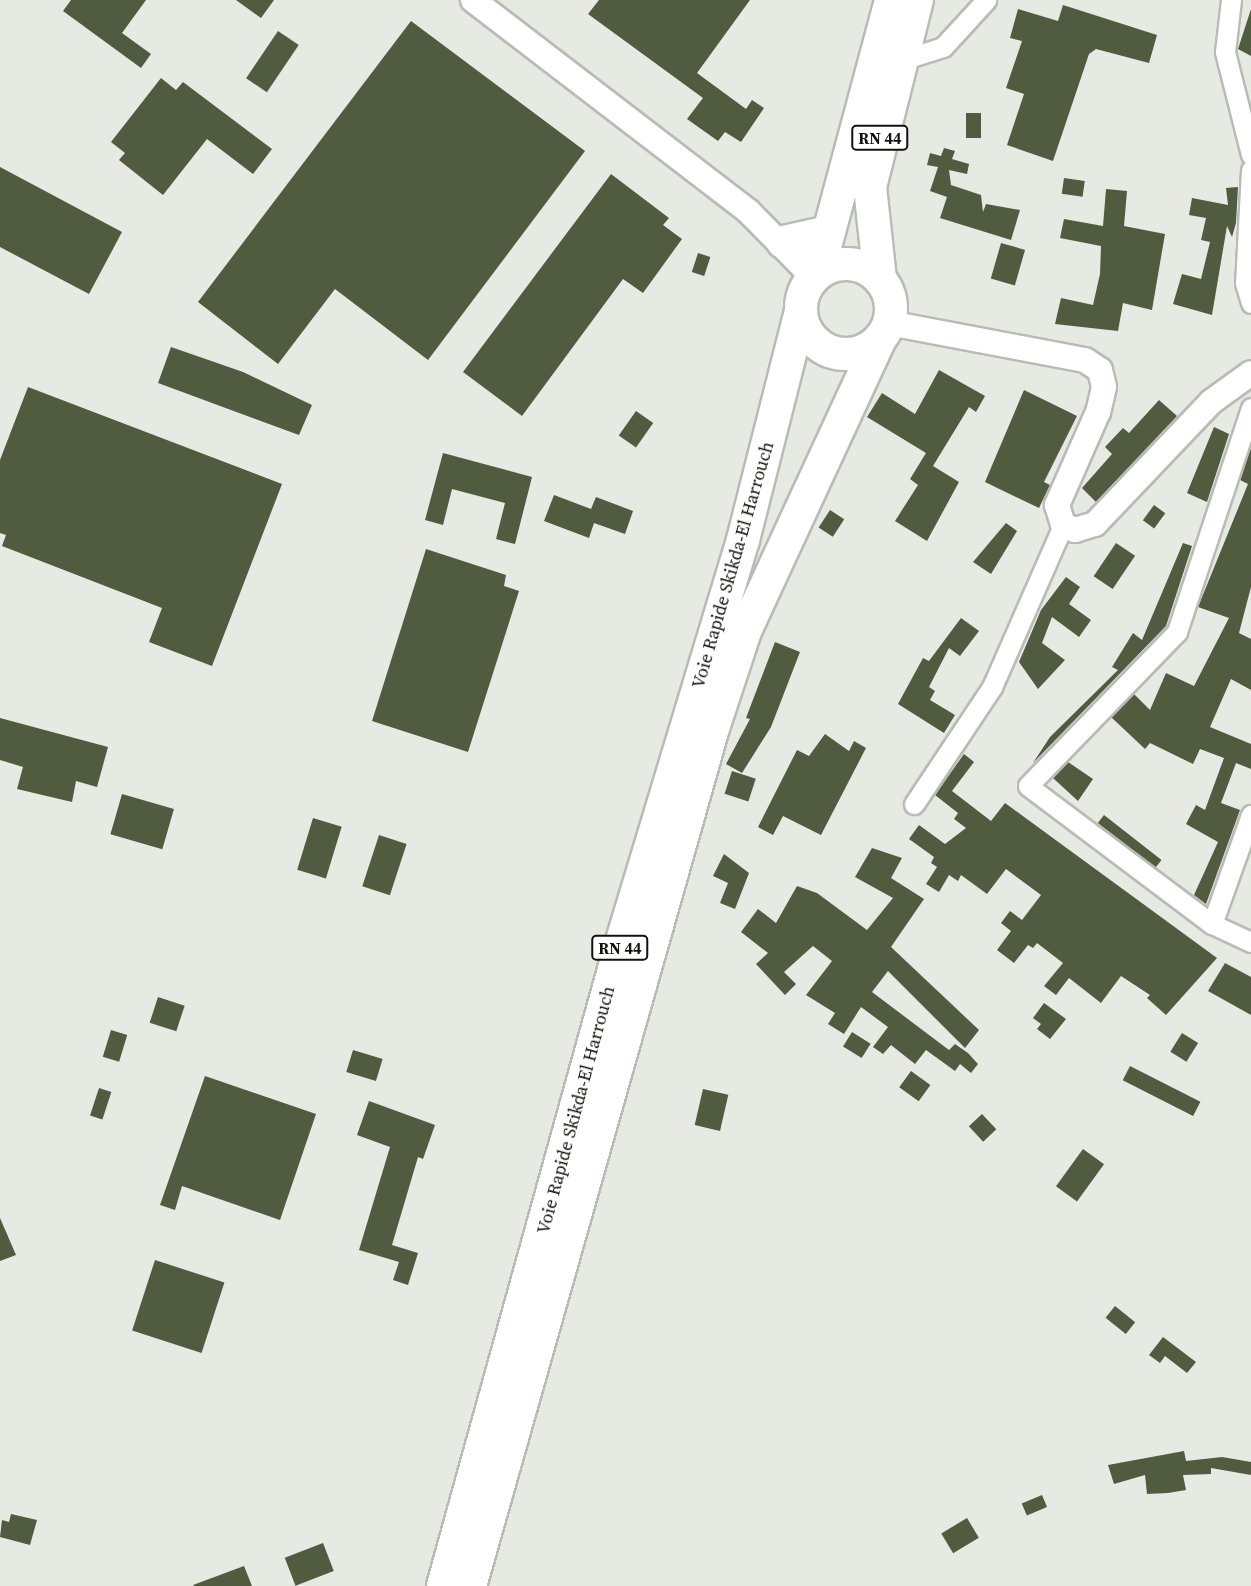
<!DOCTYPE html>
<style>
body{margin:0}
#map{position:relative;width:1251px;height:1586px;overflow:hidden;background:#e7e9e3;font-family:"Source Serif 4",serif}
div>[style]{position:absolute}
[style*='--x']{left:calc(var(--x)*1px);top:calc(var(--y)*1px);width:calc(var(--w)*1px);rotate:calc(var(--a)*1deg)}
.building>*{inset:0;background:#515b3f;transform-origin:0 0}
.roads{filter:drop-shadow(2px 0 #b9bbb5) drop-shadow(-2px 0 #b9bbb5) drop-shadow(0 2px #b9bbb5) drop-shadow(0 -2px #b9bbb5)}
.minor>*{height:19px;margin:-9.5px;padding:0 9.5px;transform-origin:9.5px;border-radius:9.5px;background:#fff}
.tertiary>*{height:24px;margin:-12px;padding:0 12px;transform-origin:12px;border-radius:12px;background:#fff}
.trunk>*{height:32px;margin:-16px;padding:0 16px;transform-origin:16px;border-radius:16px;background:#fff}
.trunk>.ring{margin:-16px;padding:0;box-sizing:content-box;background:none;border:32px solid #fff;border-radius:50%}
span{translate:-50% -50%;white-space:nowrap;text-align:center;line-height:1.15;-webkit-text-stroke:7px #fff;paint-order:stroke}
.shield-label span{padding:2px 5px;background:#fff;border:2px solid;border-radius:5px;-webkit-text-stroke-width:0}
.shield-label{font-size:16px;color:#11120f;font-weight:700}
.street-label{font-size:18px;color:#11120f}
</style>
<div id="map">
<div class="building">
<i style="clip-path:polygon(71px 0,146px 0,122px 33px,151px 54px,141px 68px,63px 11px)"></i>
<i style="clip-path:polygon(236px 0,274px 0,261px 18px)"></i>
<i style="clip-path:polygon(599px 0,750px 0,697px 73px,746px 109px,752px 100px,764px 108px,741px 142px,725px 132px,718px 141px,687px 119px,703px 98px,588px 14px)"></i>
<i style="clip-path:polygon(1063px 5px,1157px 35px,1149px 63px,1096px 49px,1089px 54px,1053px 161px,1007px 145px,1024px 94px,1006px 88px,1022px 41px,1010px 38px,1018px 9px,1058px 21px)"></i>
<i style="clip-path:polygon(1251px 9px,1251px 56px,1238px 49px)"></i>
<i style="clip-path:polygon(411px 21px,585px 151px,428px 360px,335px 289px,278px 364px,198px 302px)"></i>
<i style="left:278px;top:31px;width:25px;height:57px;rotate:34deg"></i>
<i style="clip-path:polygon(161px 78px,176px 90px,183px 82px,272px 149px,253px 174px,207px 139px,163px 195px,119px 160px,125px 153px,111px 142px)"></i>
<i style="left:966px;top:113px;width:15px;height:25px"></i>
<i style="clip-path:polygon(944px 148px,955px 151px,952px 159px,969px 164px,967px 174px,949px 170px,951px 185px,981px 195px,983px 212px,986px 204px,1020px 210px,1011px 240px,940px 218px,947px 197px,930px 191px,938px 167px,927px 165px,930px 153px,941px 156px)"></i>
<i style="clip-path:polygon(0 167px,122px 232px,89px 294px,0 247px)"></i>
<i style="clip-path:polygon(611px 174px,669px 218px,663px 225px,682px 239px,643px 293px,623px 279px,522px 416px,463px 372px)"></i>
<i style="left:1064px;top:178px;width:21px;height:16px;rotate:8deg"></i>
<i style="clip-path:polygon(1238px 187px,1236px 223px,1232px 237px,1227px 226px,1212px 315px,1173px 304px,1182px 274px,1201px 279px,1210px 242px,1201px 240px,1206px 218px,1189px 215px,1192px 198px,1228px 205px,1226px 188px)"></i>
<i style="clip-path:polygon(1106px 189px,1127px 191px,1124px 226px,1165px 234px,1152px 310px,1123px 303px,1118px 331px,1055px 324px,1061px 298px,1093px 305px,1100px 274px,1101px 246px,1060px 238px,1064px 219px,1103px 226px)"></i>
<i style="left:1001px;top:243px;width:25px;height:37px;rotate:16deg"></i>
<i style="left:698px;top:253px;width:13px;height:20px;rotate:18deg"></i>
<i style="clip-path:polygon(171px 347px,243px 372px,312px 405px,299px 435px,158px 383px)"></i>
<i style="clip-path:polygon(939px 370px,985px 396px,976px 412px,969px 407px,933px 466px,959px 482px,927px 541px,895px 521px,918px 485px,910px 479px,926px 453px,867px 417px,882px 393px,915px 414px)"></i>
<i style="clip-path:polygon(28px 387px,282px 484px,212px 666px,149px 642px,162px 608px,2px 546px,6px 535px,0 533px,0 460px)"></i>
<i style="clip-path:polygon(1024px 390px,1077px 416px,1044px 482px,1050px 485px,1039px 508px,985px 482px)"></i>
<i style="clip-path:polygon(1159px 400px,1177px 416px,1096px 502px,1082px 488px,1112px 454px,1105px 447px,1123px 428px,1129px 433px)"></i>
<i style="left:636px;top:411px;width:21px;height:30px;rotate:35deg"></i>
<i style="clip-path:polygon(1214px 427px,1229px 434px,1207px 502px,1187px 493px)"></i>
<i style="clip-path:polygon(1251px 447px,1251px 587px,1239px 633px,1251px 639px,1251px 690px,1231px 679px,1210px 727px,1251px 744px,1251px 769px,1236px 763px,1221px 803px,1240px 810px,1206px 904px,1194px 895px,1218px 842px,1186px 824px,1196px 805px,1205px 810px,1224px 758px,1200px 749px,1193px 764px,1150px 743px,1145px 749px,1111px 717px,1134px 694px,1150px 710px,1166px 673px,1194px 686px,1229px 618px,1198px 607px,1248px 484px,1240px 480px)"></i>
<i style="clip-path:polygon(443px 453px,532px 477px,515px 544px,496px 539px,505px 503px,452px 489px,443px 525px,425px 520px)"></i>
<i style="clip-path:polygon(554px 495px,591px 509px,596px 497px,633px 511px,625px 534px,594px 523px,589px 538px,544px 521px)"></i>
<i style="left:1154px;top:505px;width:14px;height:19px;rotate:36deg"></i>
<i style="left:830px;top:510px;width:17px;height:21px;rotate:33deg"></i>
<i style="clip-path:polygon(1006px 523px,1017px 531px,991px 574px,973px 562px)"></i>
<i style="left:1116px;top:543px;width:23px;height:40px;rotate:34deg"></i>
<i style="clip-path:polygon(1183px 543px,1192px 546px,1166px 626px,1033px 763px,1050px 737px,1118px 670px,1112px 667px,1133px 633px,1142px 640px)"></i>
<i style="clip-path:polygon(426px 549px,506px 575px,504px 586px,519px 591px,468px 752px,372px 721px)"></i>
<i style="clip-path:polygon(1066px 577px,1080px 587px,1069px 604px,1091px 620px,1079px 637px,1052px 617px,1042px 643px,1065px 660px,1038px 689px,1019px 662px,1041px 610px)"></i>
<i style="clip-path:polygon(961px 618px,979px 631px,960px 656px,949px 648px,929px 687px,935px 691px,930px 700px,955px 715px,944px 733px,898px 704px,923px 658px,929px 661px)"></i>
<i style="clip-path:polygon(775px 642px,800px 652px,771px 727px,742px 773px,726px 764px,750px 719px,746px 718px)"></i>
<i style="clip-path:polygon(0 718px,108px 747px,97px 787px,76px 781px,72px 802px,17px 789px,23px 767px,0 760px)"></i>
<i style="clip-path:polygon(825px 734px,849px 751px,854px 741px,866px 748px,821px 835px,783px 816px,773px 835px,758px 827px,797px 750px,809px 756px)"></i>
<i style="clip-path:polygon(964px 754px,974px 762px,952px 791px,991px 821px,1005px 803px,1217px 958px,1166px 1015px,1147px 998px,1150px 995px,1121px 976px,1101px 1003px,1069px 978px,1056px 995px,1044px 986px,1063px 963px,1037px 943px,1033px 948px,1028px 945px,1014px 963px,997px 950px,1011px 931px,1001px 923px,1010px 911px,1022px 920px,1041px 895px,1006px 869px,987px 894px,961px 875px,958px 881px,949px 875px,939px 892px,926px 884px,937px 867px,931px 863px,934px 857px,909px 839px,919px 825px,945px 844px,966px 828px,954px 819px,958px 813px,935px 795px)"></i>
<i style="clip-path:polygon(1068px 762px,1093px 779px,1078px 801px,1053px 778px)"></i>
<i style="left:732px;top:771px;width:25px;height:24px;rotate:18deg"></i>
<i style="left:122px;top:794px;width:54px;height:42px;rotate:16deg"></i>
<i style="left:1104px;top:815px;width:73px;height:10px;rotate:38deg"></i>
<i style="left:313px;top:818px;width:30px;height:54px;rotate:17deg"></i>
<i style="left:379px;top:835px;width:29px;height:54px;rotate:18deg"></i>
<i style="clip-path:polygon(872px 848px,902px 858px,891px 878px,924px 899px,891px 947px,979px 1030px,965px 1048px,888px 971px,872px 992px,949px 1050px,955px 1044px,968px 1053px,978px 1064px,971px 1073px,960px 1064px,955px 1071px,926px 1050px,915px 1064px,891px 1045px,883px 1054px,873px 1047px,888px 1027px,861px 1007px,844px 1034px,828px 1024px,835px 1013px,806px 995px,832px 961px,813px 946px,784px 972px,796px 984px,785px 995px,756px 964px,768px 953px,741px 932px,758px 909px,776px 923px,797px 886px,817px 893px,867px 930px,893px 898px,855px 877px)"></i>
<i style="clip-path:polygon(724px 854px,749px 873px,735px 909px,720px 903px,728px 883px,713px 876px)"></i>
<i style="clip-path:polygon(1225px 963px,1251px 977px,1251px 1015px,1208px 991px)"></i>
<i style="left:158px;top:997px;width:28px;height:27px;rotate:18deg"></i>
<i style="clip-path:polygon(1044px 1003px,1066px 1019px,1050px 1039px,1037px 1029px,1041px 1024px,1033px 1018px)"></i>
<i style="left:111px;top:1030px;width:17px;height:28px;rotate:17deg"></i>
<i style="left:852px;top:1032px;width:22px;height:17px;rotate:32deg"></i>
<i style="left:1182px;top:1033px;width:19px;height:22px;rotate:32deg"></i>
<i style="left:353px;top:1050px;width:31px;height:23px;rotate:17deg"></i>
<i style="left:1130px;top:1066px;width:79px;height:16px;rotate:27deg"></i>
<i style="left:911px;top:1071px;width:24px;height:20px;rotate:36deg"></i>
<i style="clip-path:polygon(205px 1076px,316px 1114px,280px 1220px,182px 1186px,175px 1210px,160px 1205px)"></i>
<i style="left:99px;top:1088px;width:13px;height:29px;rotate:18deg"></i>
<i style="left:703px;top:1089px;width:26px;height:37px;rotate:13deg"></i>
<i style="clip-path:polygon(369px 1101px,435px 1125px,423px 1159px,418px 1157px,392px 1245px,418px 1253px,408px 1285px,393px 1280px,399px 1262px,359px 1250px,390px 1147px,357px 1135px)"></i>
<i style="left:982px;top:1114px;width:21px;height:18px;rotate:47deg"></i>
<i style="left:1083px;top:1149px;width:26px;height:46px;rotate:36deg"></i>
<i style="clip-path:polygon(0 1218px,16px 1255px,0 1261px)"></i>
<i style="left:155px;top:1260px;width:73px;height:74px;rotate:18deg"></i>
<i style="left:1115px;top:1306px;width:26px;height:15px;rotate:39deg"></i>
<i style="clip-path:polygon(1163px 1337px,1196px 1362px,1187px 1373px,1165px 1356px,1160px 1363px,1149px 1355px)"></i>
<i style="clip-path:polygon(1184px 1451px,1186px 1461px,1222px 1457px,1251px 1462px,1251px 1475px,1211px 1468px,1211px 1474px,1183px 1475px,1186px 1490px,1168px 1493px,1147px 1494px,1145px 1475px,1114px 1484px,1108px 1465px)"></i>
<i style="left:1042px;top:1495px;width:13px;height:22px;rotate:67deg"></i>
<i style="clip-path:polygon(11px 1514px,37px 1520px,30px 1545px,0 1537px,2px 1520px,9px 1522px)"></i>
<i style="left:967px;top:1518px;width:23px;height:30px;rotate:59deg"></i>
<i style="left:323px;top:1543px;width:30px;height:41px;rotate:69deg"></i>
<i style="clip-path:polygon(244px 1566px,252px 1586px,194px 1586px,193px 1585px)"></i>
</div>
<div class="roads">
<div class="minor">
<i style="--x:1231;--y:0;--w:52;--a:96.6"></i>
<i style="--x:1225;--y:52;--w:106;--a:75.8"></i>
<i style="--x:902;--y:60;--w:43;--a:-17.6"></i>
<i style="--x:943;--y:47;--w:64;--a:-47.5"></i>
<i style="--x:1251;--y:170;--w:113;--a:93"></i>
<i style="--x:1245;--y:283;--w:21;--a:73"></i>
<i style="--x:1251;--y:408;--w:236;--a:108.3"></i>
<i style="--x:1177;--y:632;--w:214;--a:134.1"></i>
<i style="--x:1028;--y:786;--w:230;--a:36.9"></i>
<i style="--x:1212;--y:924;--w:43;--a:24.8"></i>
<i style="--x:914;--y:804;--w:141;--a:-56.3"></i>
<i style="--x:992;--y:687;--w:177;--a:-66.3"></i>
<i style="--x:1212;--y:924;--w:116;--a:-70.3"></i>
</div>
<div class="tertiary">
<i style="--x:473;--y:0;--w:347;--a:37.5"></i>
<i style="--x:748;--y:211;--w:93;--a:45.4"></i>
<i style="--x:889;--y:323;--w:199;--a:10.7"></i>
<i style="--x:1085;--y:360;--w:18;--a:34"></i>
<i style="--x:1100;--y:370;--w:17;--a:77"></i>
<i style="--x:1104;--y:387;--w:26;--a:103"></i>
<i style="--x:1098;--y:412;--w:102;--a:113.8"></i>
<i style="--x:1057;--y:505;--w:21;--a:73"></i>
<i style="--x:1063;--y:525;--w:13;--a:23"></i>
<i style="--x:1075;--y:530;--w:21;--a:-17"></i>
<i style="--x:1095;--y:524;--w:168;--a:-46.4"></i>
<i style="--x:1211;--y:402;--w:49;--a:-35.9"></i>
</div>
<div class="trunk">
<i style="--x:783;--y:242;--w:46;--a:-12.5"></i>
<i class="ring" style="left:801px;top:264px;width:58px;height:58px"></i>
<i style="--x:818;--y:273;--w:283;--a:-75"></i>
<i style="--x:880;--y:279;--w:93;--a:-96.2"></i>
<i style="--x:870;--y:187;--w:193;--a:-75.9"></i>
<i style="--x:443;--y:1586;--w:666;--a:-74.5"></i>
<i style="--x:621;--y:944;--w:422;--a:-73.2"></i>
<i style="--x:743;--y:540;--w:236;--a:-75.8"></i>
<i style="--x:470;--y:1586;--w:892;--a:-74.19"></i>
<i style="--x:713;--y:728;--w:102;--a:-71.7"></i>
<i style="--x:745;--y:631;--w:322;--a:-65.2"></i>
</div>
</div>
<div class="shield-label">
<span style="left:880px;top:138px">RN 44</span>
<span style="left:620px;top:948px">RN 44</span>
</div>
<div class="street-label">
<span style="left:733px;top:565px;rotate:-74deg">Voie Rapide Skikda-El Harrouch</span>
<span style="left:576px;top:1110px;rotate:-75deg">Voie Rapide Skikda-El Harrouch</span>
</div>
</div>
